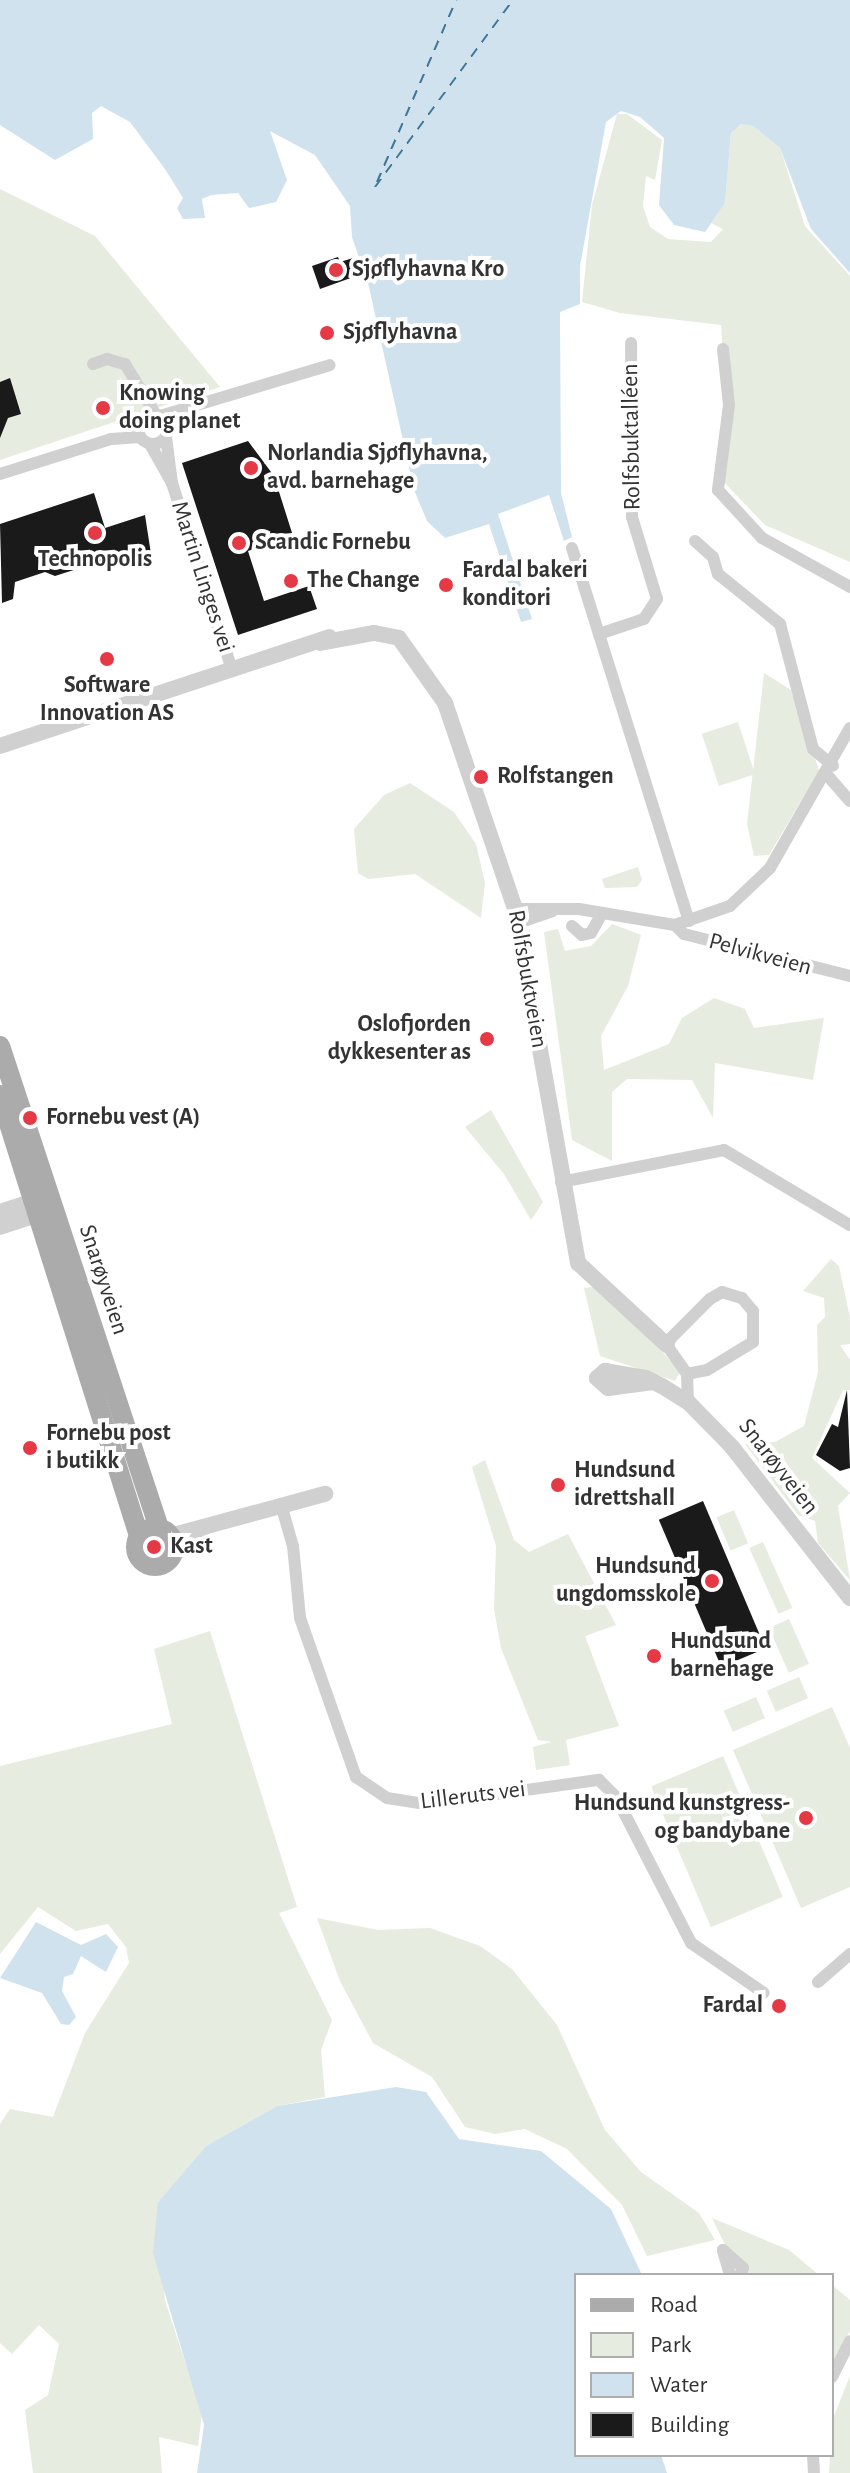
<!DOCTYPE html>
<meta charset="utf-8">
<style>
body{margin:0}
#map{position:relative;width:850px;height:2473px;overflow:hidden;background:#fff;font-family:"Alegreya Sans",sans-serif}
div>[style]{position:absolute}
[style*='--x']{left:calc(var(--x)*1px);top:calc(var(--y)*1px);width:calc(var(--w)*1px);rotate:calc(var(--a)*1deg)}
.green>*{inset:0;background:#e6ecdf;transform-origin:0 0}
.water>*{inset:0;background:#cfe2ee}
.ferry>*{height:2px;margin-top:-1px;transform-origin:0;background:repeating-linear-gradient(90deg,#3f7597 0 10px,transparent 0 18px)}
.building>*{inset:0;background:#1a1a1a;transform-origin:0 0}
.minor>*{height:12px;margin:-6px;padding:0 6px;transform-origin:6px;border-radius:6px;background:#d0d0d0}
.minor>.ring{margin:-6px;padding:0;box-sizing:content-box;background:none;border:12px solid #d0d0d0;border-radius:50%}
.tertiary>*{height:16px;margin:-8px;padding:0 8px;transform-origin:8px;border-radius:8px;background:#d0d0d0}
.primary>*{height:20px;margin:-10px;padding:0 10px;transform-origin:10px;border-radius:10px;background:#ababab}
.primary>.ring{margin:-10px;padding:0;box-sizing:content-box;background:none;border:20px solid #ababab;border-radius:50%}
.dots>*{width:22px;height:22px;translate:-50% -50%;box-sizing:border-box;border:4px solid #fff;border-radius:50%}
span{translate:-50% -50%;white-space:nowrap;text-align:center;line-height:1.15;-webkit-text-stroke:8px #fff;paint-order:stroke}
.poi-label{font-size:24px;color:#333;font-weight:700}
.left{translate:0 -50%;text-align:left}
.right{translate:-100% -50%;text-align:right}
.street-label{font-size:24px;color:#333}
.legend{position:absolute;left:574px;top:2273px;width:260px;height:184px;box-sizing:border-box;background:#fff;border:2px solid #adadad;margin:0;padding:10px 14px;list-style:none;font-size:24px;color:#333}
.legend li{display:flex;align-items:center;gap:16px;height:40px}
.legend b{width:40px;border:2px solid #adadad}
</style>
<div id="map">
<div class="green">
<i style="clip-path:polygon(617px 114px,627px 114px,662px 140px,655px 180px,646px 176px,643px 206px,650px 227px,668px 239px,711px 242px,723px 229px,711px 223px,725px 203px,731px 133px,741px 124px,753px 126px,780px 148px,805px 226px,850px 276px,850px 562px,765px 525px,719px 477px,727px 411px,721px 325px,620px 313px,582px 302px,592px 205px)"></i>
<i style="clip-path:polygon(0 189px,95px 236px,220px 387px,0 460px)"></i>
<i style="clip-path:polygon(764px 673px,796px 693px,819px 771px,769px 855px,754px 856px,747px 824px)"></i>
<i style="left:738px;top:722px;width:55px;height:38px;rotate:72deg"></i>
<i style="clip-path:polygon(410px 783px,454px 812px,476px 844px,485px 883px,481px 918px,415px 874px,368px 879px,358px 873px,354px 829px,384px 795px)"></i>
<i style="clip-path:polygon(638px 867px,642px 880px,637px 887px,605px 888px,602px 879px)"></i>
<i style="clip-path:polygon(612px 924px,641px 935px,628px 986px,601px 1036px,604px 1070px,669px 1044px,682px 1018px,714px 998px,745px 1009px,754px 1028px,824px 1018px,813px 1080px,715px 1063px,713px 1118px,692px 1080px,627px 1079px,612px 1092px,612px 1161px,572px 1140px,544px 932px,558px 929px,565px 951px,591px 946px)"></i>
<i style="clip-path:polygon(491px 1110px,543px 1202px,531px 1220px,504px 1174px,465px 1127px)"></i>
<i style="clip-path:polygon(831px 1259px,839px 1266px,850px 1318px,850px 1344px,840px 1345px,850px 1360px,850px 1390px,843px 1390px,812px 1458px,850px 1493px,838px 1506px,850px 1580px,818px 1543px,815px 1521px,798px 1515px,745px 1444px,775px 1442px,804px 1426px,818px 1372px,817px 1325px,825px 1317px,824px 1298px,803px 1291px)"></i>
<i style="clip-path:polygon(593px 1287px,661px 1350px,680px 1372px,675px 1381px,600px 1356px,584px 1288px)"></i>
<i style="clip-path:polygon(485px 1460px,514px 1540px,529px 1552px,568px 1534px,616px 1625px,585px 1636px,619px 1726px,566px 1740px,570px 1765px,536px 1770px,533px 1747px,552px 1742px,538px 1740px,501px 1648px,494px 1609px,496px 1546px,472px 1467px)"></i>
<i style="left:734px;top:1510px;width:36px;height:19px;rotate:67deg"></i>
<i style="left:763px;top:1542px;width:72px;height:15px;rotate:66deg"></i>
<i style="left:789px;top:1619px;width:49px;height:22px;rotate:66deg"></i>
<i style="clip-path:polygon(210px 1631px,297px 1907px,279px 1913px,332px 2020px,321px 2050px,325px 2097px,277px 2106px,206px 2146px,158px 2202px,165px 2301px,202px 2413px,198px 2446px,159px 2437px,162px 2473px,33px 2473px,25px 2410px,48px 2395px,59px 2344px,39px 2325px,12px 2354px,0 2343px,0 2124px,10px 2109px,53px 2117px,85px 2033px,129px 1963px,126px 1947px,108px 1924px,76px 1931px,38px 1907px,0 1954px,0 1766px,172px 1724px,154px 1649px)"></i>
<i style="left:799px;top:1677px;width:23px;height:35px;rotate:67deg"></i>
<i style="left:756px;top:1697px;width:23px;height:35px;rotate:67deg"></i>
<i style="clip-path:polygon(832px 1707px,850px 1748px,850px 1887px,801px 1908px,733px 1750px)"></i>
<i style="left:723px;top:1756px;width:153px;height:78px;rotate:67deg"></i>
<i style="clip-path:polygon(317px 1918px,378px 1930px,430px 1928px,480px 1946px,512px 1969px,557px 2025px,605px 2130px,641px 2172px,699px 2213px,715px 2240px,647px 2256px,622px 2205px,567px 2149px,525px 2129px,495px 2134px,465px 2127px,432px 2077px,373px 2043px,340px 1981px)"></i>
<i style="clip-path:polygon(712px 2218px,789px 2250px,819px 2275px,740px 2275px)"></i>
<i style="clip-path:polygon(832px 2285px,850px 2300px,850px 2331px,832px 2366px)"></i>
<i style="clip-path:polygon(850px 2376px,850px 2473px,829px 2473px,832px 2421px)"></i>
</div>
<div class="water">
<i style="clip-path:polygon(0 0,850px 0,850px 273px,811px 229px,780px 148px,753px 126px,741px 124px,731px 133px,725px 203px,705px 232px,674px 225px,659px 205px,664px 138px,640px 117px,621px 111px,606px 122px,580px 266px,580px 304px,560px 312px,561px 493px,572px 537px,564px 541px,549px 495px,498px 514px,532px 619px,521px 622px,489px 524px,445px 538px,427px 521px,414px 490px,369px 287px,352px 237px,350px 206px,315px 155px,270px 131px,287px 180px,276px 202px,249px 208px,238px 193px,211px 195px,202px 199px,205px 218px,183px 219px,177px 208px,183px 198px,165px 169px,130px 122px,101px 106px,92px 113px,93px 139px,55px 160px,0 125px)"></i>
<i style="clip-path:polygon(36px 1922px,81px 1945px,106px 1934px,118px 1947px,106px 1972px,81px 1956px,73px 1974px,64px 1977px,62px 1991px,76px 2017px,69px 2025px,61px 2024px,42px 1993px,0 1978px)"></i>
<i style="clip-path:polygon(396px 2087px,426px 2092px,459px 2139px,541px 2151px,611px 2209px,642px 2275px,576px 2275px,576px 2455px,661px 2455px,667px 2473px,197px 2473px,204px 2425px,153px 2253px,158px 2202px,206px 2146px,277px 2106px)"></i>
</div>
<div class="ferry">
<i style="--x:377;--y:182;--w:198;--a:-66.5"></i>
<i style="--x:375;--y:187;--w:232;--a:-53.6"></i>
</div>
<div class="building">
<i style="clip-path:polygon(338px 257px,340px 262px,353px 258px,359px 275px,320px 289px,312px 266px)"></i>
<i style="clip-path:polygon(10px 378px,21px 414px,8px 418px,0 438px,0 382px)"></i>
<i style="clip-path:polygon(248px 441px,274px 476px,293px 536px,248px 551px,264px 601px,309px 586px,317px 609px,238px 635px,182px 463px)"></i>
<i style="clip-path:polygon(94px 493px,105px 528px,145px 515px,151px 554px,139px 558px,136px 550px,55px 576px,45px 572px,15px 582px,13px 599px,2px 603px,0 524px)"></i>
<i style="clip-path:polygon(847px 1390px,850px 1468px,840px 1471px,816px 1455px,832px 1424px,838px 1427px)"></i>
<i style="left:703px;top:1501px;width:160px;height:48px;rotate:67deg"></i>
</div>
<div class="minor">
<i style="--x:723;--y:349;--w:56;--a:83.9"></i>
<i style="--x:729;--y:405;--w:86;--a:97.4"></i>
<i style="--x:718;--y:490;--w:65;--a:47.5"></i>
<i style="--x:762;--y:538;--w:101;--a:29.1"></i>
<i style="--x:93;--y:364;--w:15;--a:-20"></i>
<i style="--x:107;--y:359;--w:19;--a:16"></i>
<i style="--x:125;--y:364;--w:60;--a:58.7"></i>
<i class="ring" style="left:138px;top:414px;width:18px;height:18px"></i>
<i style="--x:160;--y:416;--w:177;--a:-16.7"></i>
<i style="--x:166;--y:437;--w:46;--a:82.6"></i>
<i style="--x:172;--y:483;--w:196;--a:72.2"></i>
<i style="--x:150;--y:444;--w:45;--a:60.6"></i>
<i style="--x:0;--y:474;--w:116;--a:-17.5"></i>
<i style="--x:111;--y:439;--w:29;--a:-4"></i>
<i style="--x:695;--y:541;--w:24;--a:42"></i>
<i style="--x:713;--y:557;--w:18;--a:74"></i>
<i style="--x:718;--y:574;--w:80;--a:38.9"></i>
<i style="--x:780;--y:624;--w:129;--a:75.2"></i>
<i style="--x:813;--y:749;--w:26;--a:40"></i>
<i style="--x:572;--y:548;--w:391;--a:72.6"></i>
<i style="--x:599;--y:634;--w:47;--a:-18.4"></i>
<i style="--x:644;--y:619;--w:24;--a:-57"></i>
<i style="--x:657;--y:599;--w:86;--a:-107"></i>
<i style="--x:632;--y:517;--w:174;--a:-90.3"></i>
<i style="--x:828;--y:776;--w:33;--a:49"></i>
<i style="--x:515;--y:909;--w:64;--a:0"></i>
<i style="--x:579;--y:909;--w:97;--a:9.5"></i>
<i style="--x:675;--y:925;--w:58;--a:-19.1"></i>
<i style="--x:730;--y:906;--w:55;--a:-43.5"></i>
<i style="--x:770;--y:868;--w:161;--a:-60.3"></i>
<i style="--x:518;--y:923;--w:36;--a:-19"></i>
<i style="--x:675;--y:925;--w:13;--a:45"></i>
<i style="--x:684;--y:934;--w:171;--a:14.2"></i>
<i style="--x:572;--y:926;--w:13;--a:42"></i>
<i style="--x:582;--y:935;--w:9;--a:-13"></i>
<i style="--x:591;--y:933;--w:23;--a:-61"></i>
<i style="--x:561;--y:1182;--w:166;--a:-11.1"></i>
<i style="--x:724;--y:1150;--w:147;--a:30.8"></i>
<i style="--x:687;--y:1374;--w:35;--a:-125"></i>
<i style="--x:667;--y:1345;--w:8;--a:-60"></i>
<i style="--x:671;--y:1338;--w:55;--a:-45"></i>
<i style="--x:710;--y:1299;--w:14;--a:-30"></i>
<i style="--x:722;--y:1292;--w:21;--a:17"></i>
<i style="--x:742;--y:1298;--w:17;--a:50"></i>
<i style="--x:753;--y:1311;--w:31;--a:90"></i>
<i style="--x:753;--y:1342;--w:54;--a:148.7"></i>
<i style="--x:707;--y:1370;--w:20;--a:169"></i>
<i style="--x:687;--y:1374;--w:28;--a:88"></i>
<i style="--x:282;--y:1508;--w:40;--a:74"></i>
<i style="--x:293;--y:1546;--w:72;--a:84.4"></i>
<i style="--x:300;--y:1618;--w:169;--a:70.6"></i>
<i style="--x:356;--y:1777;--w:37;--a:34"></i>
<i style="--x:387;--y:1798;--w:38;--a:9"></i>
<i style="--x:425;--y:1804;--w:176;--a:-7.9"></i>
<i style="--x:599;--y:1780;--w:24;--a:45"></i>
<i style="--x:616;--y:1797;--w:164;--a:62.8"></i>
<i style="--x:691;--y:1943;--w:88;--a:34.4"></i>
<i style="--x:818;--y:1982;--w:43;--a:-41.2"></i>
<i style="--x:730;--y:2275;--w:26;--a:-106"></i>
<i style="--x:723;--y:2250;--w:27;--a:42"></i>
<i style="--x:743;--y:2268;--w:8;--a:113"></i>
<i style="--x:832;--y:2377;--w:40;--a:-63.4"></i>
<i style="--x:813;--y:2455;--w:18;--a:87"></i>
</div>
<div class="tertiary">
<i style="--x:320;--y:643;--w:55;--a:-10.5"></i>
<i style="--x:374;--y:633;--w:25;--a:11"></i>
<i style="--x:399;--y:638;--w:80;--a:54.7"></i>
<i style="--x:445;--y:703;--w:218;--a:71.2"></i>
<i style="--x:515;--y:909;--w:360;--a:79.9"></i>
<i style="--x:578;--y:1263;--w:121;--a:42.7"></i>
<i style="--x:0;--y:746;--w:347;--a:-18.3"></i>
<i style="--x:0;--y:1212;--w:36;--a:-18"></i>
<i style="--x:0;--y:1227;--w:41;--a:-18.4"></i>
<i style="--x:39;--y:1214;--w:9;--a:-63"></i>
<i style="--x:653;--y:1382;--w:45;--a:172.4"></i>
<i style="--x:608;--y:1388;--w:15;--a:-138"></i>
<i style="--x:597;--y:1378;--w:11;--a:-41"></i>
<i style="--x:605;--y:1371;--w:36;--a:10"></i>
<i style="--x:640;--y:1377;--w:6;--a:9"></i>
<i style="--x:646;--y:1378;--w:18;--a:27"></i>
<i style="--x:662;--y:1386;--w:31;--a:32"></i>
<i style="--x:688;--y:1402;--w:63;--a:45.6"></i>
<i style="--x:732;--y:1447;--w:192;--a:52"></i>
<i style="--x:170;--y:1536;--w:161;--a:-15.2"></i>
<i style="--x:173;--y:1554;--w:34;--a:-30"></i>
</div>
<div class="primary">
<i style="--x:0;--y:1046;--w:508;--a:71.74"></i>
<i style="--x:0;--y:1095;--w:463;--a:72.5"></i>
<i class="ring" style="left:136px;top:1528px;width:18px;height:18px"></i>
</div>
<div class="dots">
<i style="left:336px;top:270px;background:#e63946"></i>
<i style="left:327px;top:333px;background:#e63946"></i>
<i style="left:103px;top:408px;background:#e63946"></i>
<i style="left:251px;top:468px;background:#e63946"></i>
<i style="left:95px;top:533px;background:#e63946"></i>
<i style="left:239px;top:543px;background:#e63946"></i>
<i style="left:291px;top:581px;background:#e63946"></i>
<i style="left:446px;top:585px;background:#e63946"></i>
<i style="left:107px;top:659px;background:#e63946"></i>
<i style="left:481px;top:777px;background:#e63946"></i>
<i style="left:487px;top:1039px;background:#e63946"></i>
<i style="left:30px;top:1118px;background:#e63946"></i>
<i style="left:30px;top:1448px;background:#e63946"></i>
<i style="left:558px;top:1485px;background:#e63946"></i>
<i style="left:154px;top:1547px;background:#e63946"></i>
<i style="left:712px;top:1581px;background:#e63946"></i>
<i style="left:654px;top:1656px;background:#e63946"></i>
<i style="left:806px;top:1818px;background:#e63946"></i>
<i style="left:779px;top:2006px;background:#e63946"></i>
</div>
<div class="poi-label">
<span class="left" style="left:352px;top:270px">Sjøflyhavna Kro</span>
<span class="left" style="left:343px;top:333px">Sjøflyhavna</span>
<span class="left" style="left:119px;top:408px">Knowing<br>doing planet</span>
<span class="left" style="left:267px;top:468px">Norlandia Sjøflyhavna,<br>avd. barnehage</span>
<span class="left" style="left:255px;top:543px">Scandic Fornebu</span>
<span style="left:95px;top:560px">Technopolis</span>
<span class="left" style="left:462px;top:585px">Fardal bakeri<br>konditori</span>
<span class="left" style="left:307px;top:581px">The Change</span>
<span style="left:107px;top:700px">Software<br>Innovation AS</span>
<span class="left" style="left:497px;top:777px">Rolfstangen</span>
<span class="right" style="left:471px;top:1039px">Oslofjorden<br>dykkesenter as</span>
<span class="left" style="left:46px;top:1118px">Fornebu vest (A)</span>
<span class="left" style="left:46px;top:1448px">Fornebu post<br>i butikk</span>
<span class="left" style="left:574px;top:1485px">Hundsund<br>idrettshall</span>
<span class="left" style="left:170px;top:1547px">Kast</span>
<span class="right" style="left:696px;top:1581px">Hundsund<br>ungdomsskole</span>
<span class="left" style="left:670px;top:1656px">Hundsund<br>barnehage</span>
<span class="right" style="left:790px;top:1818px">Hundsund kunstgress-<br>og bandybane</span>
<span class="right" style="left:763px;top:2006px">Fardal</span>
</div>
<div class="street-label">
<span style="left:632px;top:437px;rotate:-91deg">Rolfsbuktalléen</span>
<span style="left:202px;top:577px;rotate:72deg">Martin Linges vei</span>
<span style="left:760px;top:955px;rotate:15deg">Pelvikveien</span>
<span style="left:527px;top:979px;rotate:80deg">Rolfsbuktveien</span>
<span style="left:103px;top:1280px;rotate:72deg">Snarøyveien</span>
<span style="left:778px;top:1467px;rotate:52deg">Snarøyveien</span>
<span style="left:473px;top:1796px;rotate:-7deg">Lilleruts vei</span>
</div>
<ul class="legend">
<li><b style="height:10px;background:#ababab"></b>Road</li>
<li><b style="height:22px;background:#e6ecdf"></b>Park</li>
<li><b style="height:22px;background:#cfe2ee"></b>Water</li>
<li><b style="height:22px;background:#1a1a1a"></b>Building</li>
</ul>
</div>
